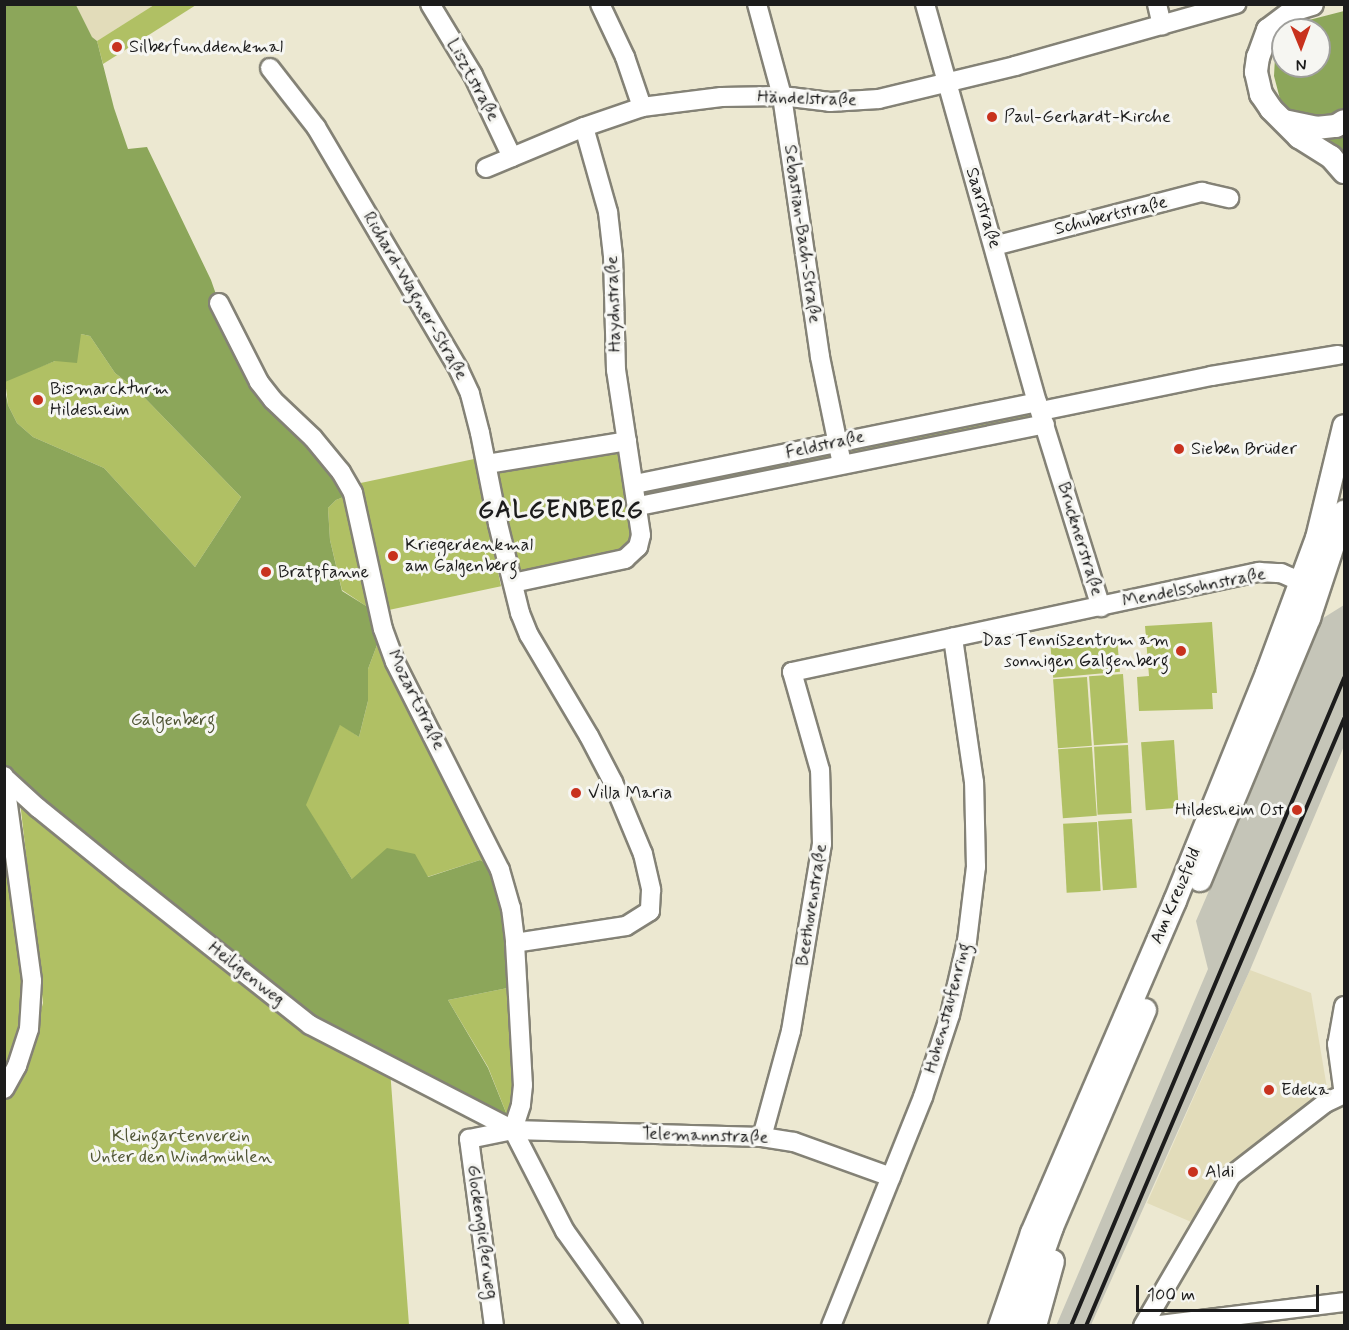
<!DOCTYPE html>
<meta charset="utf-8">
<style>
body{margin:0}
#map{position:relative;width:1349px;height:1330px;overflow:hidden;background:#ece8d1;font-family:Mynerve,sans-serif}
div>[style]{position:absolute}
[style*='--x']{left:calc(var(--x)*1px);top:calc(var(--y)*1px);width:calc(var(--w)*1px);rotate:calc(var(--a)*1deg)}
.built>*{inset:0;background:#e2dcba}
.industrial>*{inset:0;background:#c5c5b8}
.green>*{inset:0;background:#b0c064;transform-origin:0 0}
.forest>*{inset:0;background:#8ca65a}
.roads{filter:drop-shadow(2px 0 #848276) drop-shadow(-2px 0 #848276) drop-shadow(0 2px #848276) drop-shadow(0 -2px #848276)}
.minor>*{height:18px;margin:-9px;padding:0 9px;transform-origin:9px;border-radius:9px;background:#fff}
.major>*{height:22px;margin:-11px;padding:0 11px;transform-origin:11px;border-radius:11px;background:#fff}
.rail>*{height:4px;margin:-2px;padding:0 2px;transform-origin:2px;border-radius:2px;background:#1c1c1c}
.dots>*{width:16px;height:16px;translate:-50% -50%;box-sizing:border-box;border:3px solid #f6f6f2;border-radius:50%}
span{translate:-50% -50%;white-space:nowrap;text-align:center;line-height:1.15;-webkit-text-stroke:6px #f6f6f2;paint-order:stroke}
.poi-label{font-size:18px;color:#1c1c1c}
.left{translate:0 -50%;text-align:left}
.right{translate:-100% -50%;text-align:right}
.street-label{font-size:18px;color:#1c1c1c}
.park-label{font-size:18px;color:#505535}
.district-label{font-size:24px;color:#1c1c1c;font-weight:700;letter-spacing:1.5px}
.frame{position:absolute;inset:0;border:6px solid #1c1c1c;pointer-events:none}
.north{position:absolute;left:1271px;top:18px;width:60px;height:60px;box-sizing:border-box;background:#f6f6f2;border:2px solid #9f9f9c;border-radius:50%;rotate:179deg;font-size:16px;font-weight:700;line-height:24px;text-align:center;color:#1c1c1c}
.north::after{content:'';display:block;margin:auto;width:21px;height:27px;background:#c8321e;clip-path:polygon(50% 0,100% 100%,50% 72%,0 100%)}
.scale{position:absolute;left:1136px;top:1285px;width:183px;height:27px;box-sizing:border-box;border:3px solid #1c1c1c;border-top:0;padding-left:8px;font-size:18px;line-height:21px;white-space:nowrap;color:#1c1c1c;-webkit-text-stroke:4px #f6f6f2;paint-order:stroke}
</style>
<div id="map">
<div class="built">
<i style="clip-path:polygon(76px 5px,154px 5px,97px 41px,92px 37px)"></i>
<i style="clip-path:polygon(1250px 970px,1311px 993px,1327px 1088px,1243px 1154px,1196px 1224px,1147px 1203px)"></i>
</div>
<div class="industrial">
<i style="clip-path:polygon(1344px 605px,1344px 746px,1250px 970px,1091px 1325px,1056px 1326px,1208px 969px,1196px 921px,1247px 802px,1320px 620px)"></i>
</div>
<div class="green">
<i style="clip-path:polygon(154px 5px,196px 5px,103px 64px,97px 41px)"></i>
<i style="clip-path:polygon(81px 334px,90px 336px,115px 373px,138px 391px,241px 497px,195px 567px,104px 468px,33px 437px,17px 423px,8px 405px,5px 380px,55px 361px)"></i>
<i style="clip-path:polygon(1031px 411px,1029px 420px,650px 498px,647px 495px,646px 491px)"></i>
<i style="clip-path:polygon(614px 450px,620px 456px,634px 542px,621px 554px,529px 576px,513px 571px,495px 469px)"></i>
<i style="left:474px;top:459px;width:130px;height:116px;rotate:78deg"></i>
<i style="clip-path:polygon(346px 496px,372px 610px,342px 590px,330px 540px,328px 508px,336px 500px)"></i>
<i style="clip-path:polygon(1212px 622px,1217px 693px,1212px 693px,1213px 709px,1139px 711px,1137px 677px,1149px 676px,1145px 626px)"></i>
<i style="clip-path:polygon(383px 629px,500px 870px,480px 860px,427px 877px,352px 879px,305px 805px,340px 724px,359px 737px,368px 701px,368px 669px)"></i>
<i style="left:1117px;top:638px;width:34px;height:67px;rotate:85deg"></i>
<i style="left:1123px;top:674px;width:69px;height:34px;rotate:86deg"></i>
<i style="left:1087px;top:677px;width:69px;height:34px;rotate:86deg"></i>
<i style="left:1174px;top:740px;width:68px;height:33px;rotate:86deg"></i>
<i style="left:1128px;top:745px;width:68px;height:34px;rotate:87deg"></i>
<i style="left:1092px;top:747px;width:69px;height:34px;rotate:86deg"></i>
<i style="clip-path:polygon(19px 793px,390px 1069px,409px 1325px,5px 1326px,5px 1101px,28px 1059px,43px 1003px)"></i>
<i style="left:1132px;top:819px;width:69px;height:34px;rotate:86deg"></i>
<i style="clip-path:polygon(4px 822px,25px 1000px,20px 1032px,5px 1068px)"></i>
<i style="left:1097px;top:822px;width:69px;height:34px;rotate:87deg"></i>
<i style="clip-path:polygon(517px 986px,513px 1130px,488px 1067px,448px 1000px)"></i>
</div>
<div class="forest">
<i style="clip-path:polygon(evenodd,5px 5px,76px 5px,92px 37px,97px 41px,114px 108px,128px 149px,147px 147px,211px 280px,219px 303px,259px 382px,341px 472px,383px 629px,368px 669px,368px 701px,359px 737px,340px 725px,306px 805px,352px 879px,387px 848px,415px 854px,428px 877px,480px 860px,500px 870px,517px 986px,448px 1000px,488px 1068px,513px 1130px,310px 1025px,10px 774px,4px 761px,4px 384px,8px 405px,17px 423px,33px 437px,104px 468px,195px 567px,241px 497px,138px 391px,115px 373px,90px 336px,81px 334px,77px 363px,55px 361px,5px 382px,5px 5px,346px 496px,371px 609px,342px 591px,330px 540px,328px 508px,336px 500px,346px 496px)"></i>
<i style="clip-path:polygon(1344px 11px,1344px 113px,1328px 120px,1292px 112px,1280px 99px,1274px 76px,1275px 57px,1282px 39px,1283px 66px,1319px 66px,1319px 30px,1290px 30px,1309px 20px)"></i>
<i style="clip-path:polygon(1344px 128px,1344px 159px,1311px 132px)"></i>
</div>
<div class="roads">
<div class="minor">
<i style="--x:430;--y:4;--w:83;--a:58.8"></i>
<i style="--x:473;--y:75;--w:91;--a:64.6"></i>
<i style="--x:600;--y:4;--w:59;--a:64.7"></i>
<i style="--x:625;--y:57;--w:53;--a:71.2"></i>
<i style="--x:757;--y:4;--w:95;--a:74.8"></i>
<i style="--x:782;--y:96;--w:264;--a:81.7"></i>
<i style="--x:820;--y:357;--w:109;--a:78.4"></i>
<i style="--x:925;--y:4;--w:413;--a:74.3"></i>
<i style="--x:1037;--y:402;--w:215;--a:72.7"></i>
<i style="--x:1157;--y:4;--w:22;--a:77"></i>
<i style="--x:270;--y:68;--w:75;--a:52.1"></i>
<i style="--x:316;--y:127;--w:282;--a:59.5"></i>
<i style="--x:459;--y:370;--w:26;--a:65"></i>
<i style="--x:470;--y:394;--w:40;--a:75.6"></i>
<i style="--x:480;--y:433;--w:93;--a:78.8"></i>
<i style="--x:498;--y:524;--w:92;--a:76.1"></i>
<i style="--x:520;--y:613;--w:24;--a:68"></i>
<i style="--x:529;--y:635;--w:117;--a:59.3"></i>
<i style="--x:589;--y:736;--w:52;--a:62.4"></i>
<i style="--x:613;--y:782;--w:78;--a:67.4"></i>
<i style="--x:643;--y:854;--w:37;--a:77"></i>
<i style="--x:651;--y:890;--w:21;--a:93"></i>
<i style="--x:650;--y:911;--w:28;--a:148"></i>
<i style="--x:626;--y:926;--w:112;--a:171.3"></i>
<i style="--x:486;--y:168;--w:106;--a:-22.7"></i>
<i style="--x:584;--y:127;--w:61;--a:-19"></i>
<i style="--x:642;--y:107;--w:80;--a:-7.2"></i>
<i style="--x:721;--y:97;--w:61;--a:-0.9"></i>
<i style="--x:782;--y:96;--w:48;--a:7.1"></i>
<i style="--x:830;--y:102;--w:49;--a:-3.5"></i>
<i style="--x:879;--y:99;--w:140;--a:-13.6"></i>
<i style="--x:1015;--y:66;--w:230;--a:-15.7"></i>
<i style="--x:994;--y:246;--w:215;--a:-14.6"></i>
<i style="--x:1202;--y:192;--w:28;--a:13"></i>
<i style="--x:219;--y:303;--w:89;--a:63.1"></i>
<i style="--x:259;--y:382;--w:23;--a:52"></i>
<i style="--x:273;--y:400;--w:55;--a:43.5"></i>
<i style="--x:313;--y:438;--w:44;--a:50.5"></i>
<i style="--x:341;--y:472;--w:24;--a:60"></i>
<i style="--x:353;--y:493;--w:139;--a:77.6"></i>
<i style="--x:383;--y:629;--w:35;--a:70"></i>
<i style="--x:395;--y:662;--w:233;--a:63.2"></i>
<i style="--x:500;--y:870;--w:40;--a:74"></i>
<i style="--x:511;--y:908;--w:35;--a:83"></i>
<i style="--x:515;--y:943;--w:142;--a:86.8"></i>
<i style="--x:523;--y:1085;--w:20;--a:96"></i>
<i style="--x:521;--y:1105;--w:26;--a:108"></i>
<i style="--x:1041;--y:411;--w:174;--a:-11.6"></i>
<i style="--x:1211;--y:376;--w:129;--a:-9.4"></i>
<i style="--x:487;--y:464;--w:142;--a:-9.3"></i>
<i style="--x:635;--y:484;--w:410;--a:-11.5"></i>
<i style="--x:639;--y:506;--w:414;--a:-11.4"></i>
<i style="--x:513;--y:583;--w:115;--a:-12.1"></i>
<i style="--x:625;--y:559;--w:18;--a:-43"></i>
<i style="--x:638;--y:547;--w:12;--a:-76"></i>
<i style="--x:641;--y:535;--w:167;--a:-98.6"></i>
<i style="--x:616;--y:370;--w:114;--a:-91.5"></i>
<i style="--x:613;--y:256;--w:44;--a:-96.5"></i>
<i style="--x:608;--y:212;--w:88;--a:-105.8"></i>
<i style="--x:4;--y:776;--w:207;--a:82.2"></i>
<i style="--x:32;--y:981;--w:48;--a:93.6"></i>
<i style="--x:29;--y:1029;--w:39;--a:108"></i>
<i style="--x:17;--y:1066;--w:26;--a:119"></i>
<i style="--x:5;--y:778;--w:45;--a:42.3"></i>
<i style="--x:38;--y:808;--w:114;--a:39"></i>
<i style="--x:127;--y:880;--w:233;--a:38.4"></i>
<i style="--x:310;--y:1025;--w:229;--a:27.3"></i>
<i style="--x:513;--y:1130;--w:249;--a:1.6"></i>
<i style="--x:762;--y:1137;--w:32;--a:9"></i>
<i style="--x:794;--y:1142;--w:103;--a:19.8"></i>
<i style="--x:1344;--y:1006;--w:39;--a:100"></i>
<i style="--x:1337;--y:1044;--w:51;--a:82.2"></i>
<i style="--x:762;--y:1137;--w:110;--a:-74.7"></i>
<i style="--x:791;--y:1031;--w:190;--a:-80.6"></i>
<i style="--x:822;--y:844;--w:74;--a:-91.5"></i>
<i style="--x:820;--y:770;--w:102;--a:-105.9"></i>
<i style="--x:792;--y:672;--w:478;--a:-12.1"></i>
<i style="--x:1259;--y:572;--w:22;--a:3"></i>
<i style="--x:1281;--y:573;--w:35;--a:24"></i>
<i style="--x:494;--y:1326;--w:189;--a:-97.6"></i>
<i style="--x:469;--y:1139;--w:45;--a:-11.6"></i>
<i style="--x:513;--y:1130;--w:114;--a:62.8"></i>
<i style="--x:565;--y:1231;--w:117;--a:54.4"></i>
<i style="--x:831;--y:1326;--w:247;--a:-68.1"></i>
<i style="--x:923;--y:1097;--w:86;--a:-71.8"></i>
<i style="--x:950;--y:1015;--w:76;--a:-77.1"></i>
<i style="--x:967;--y:941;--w:75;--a:-83.1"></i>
<i style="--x:976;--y:867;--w:85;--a:-91.3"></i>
<i style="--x:974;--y:782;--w:146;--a:-98.3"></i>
<i style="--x:1143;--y:1326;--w:174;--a:-59.6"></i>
<i style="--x:1231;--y:1176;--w:119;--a:-37.8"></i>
<i style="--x:1325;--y:1103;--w:21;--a:-25"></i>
<i style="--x:1152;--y:1326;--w:193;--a:-7.1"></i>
</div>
<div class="major">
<i style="--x:1312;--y:4;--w:17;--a:163"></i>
<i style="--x:1296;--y:9;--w:35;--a:143"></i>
<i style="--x:1268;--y:30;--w:29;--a:110"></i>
<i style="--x:1258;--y:57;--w:15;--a:98"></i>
<i style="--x:1256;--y:72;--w:23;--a:77"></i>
<i style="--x:1261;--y:94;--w:18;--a:56"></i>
<i style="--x:1271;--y:109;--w:40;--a:45"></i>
<i style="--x:1299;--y:137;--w:38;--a:32"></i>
<i style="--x:1331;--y:157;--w:20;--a:49"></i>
<i style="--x:1284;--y:121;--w:33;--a:12"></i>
<i style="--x:1316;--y:128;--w:20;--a:-6"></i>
<i style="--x:1336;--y:126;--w:9;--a:-32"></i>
<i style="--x:1200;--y:880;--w:284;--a:-67.4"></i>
<i style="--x:1309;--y:618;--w:112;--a:-71.7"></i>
<i style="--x:1000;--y:1326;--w:98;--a:-71"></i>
<i style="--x:1032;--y:1233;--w:361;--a:-66.7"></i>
<i style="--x:1175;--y:901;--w:246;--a:-68"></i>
<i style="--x:1267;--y:673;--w:144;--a:-69.7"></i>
<i style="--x:1317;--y:538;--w:115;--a:-76.4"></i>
<i style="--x:1017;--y:1326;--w:105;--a:-70.5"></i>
<i style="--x:1052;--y:1227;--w:236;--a:-66.8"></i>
<i style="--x:1035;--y:1326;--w:67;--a:-74.5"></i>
</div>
</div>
<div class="rail">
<i style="--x:1071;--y:1326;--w:703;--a:-67.15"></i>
<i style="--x:1086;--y:1326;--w:660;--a:-66.97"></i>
</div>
<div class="dots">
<i style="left:117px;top:47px;background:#c8321e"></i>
<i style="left:992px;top:117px;background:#c8321e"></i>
<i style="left:38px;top:400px;background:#c8321e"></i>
<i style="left:1179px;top:449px;background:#c8321e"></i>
<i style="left:393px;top:556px;background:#c8321e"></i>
<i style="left:266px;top:572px;background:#c8321e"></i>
<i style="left:1181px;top:651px;background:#c8321e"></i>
<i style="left:576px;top:793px;background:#c8321e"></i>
<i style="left:1297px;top:810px;background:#c8321e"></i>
<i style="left:1269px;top:1090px;background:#c8321e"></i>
<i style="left:1193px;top:1172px;background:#c8321e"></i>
</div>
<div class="poi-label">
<span class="left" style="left:129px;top:47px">Silberfunddenkmal</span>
<span class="left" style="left:1004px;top:117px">Paul-Gerhardt-Kirche</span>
<span class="left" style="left:50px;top:400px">Bismarckturm<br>Hildesheim</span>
<span class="left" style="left:1191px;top:449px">Sieben Brüder</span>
<span class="left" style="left:405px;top:556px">Kriegerdenkmal<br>am Galgenberg</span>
<span class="left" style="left:278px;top:572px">Bratpfanne</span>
<span class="right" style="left:1169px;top:651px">Das Tenniszentrum am<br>sonnigen Galgenberg</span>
<span class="left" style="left:588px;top:793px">Villa Maria</span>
<span class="right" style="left:1284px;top:810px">Hildesheim Ost</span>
<span class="left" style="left:1281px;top:1090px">Edeka</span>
<span class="left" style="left:1205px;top:1172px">Aldi</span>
</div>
<div class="street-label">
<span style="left:473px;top:80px;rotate:62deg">Lisztstraße</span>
<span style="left:807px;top:99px;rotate:2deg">Händelstraße</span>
<span style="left:983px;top:208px;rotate:73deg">Saarstraße</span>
<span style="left:1111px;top:216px;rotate:-14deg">Schubertstraße</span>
<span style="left:802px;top:234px;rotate:82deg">Sebastian-Bach-Straße</span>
<span style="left:415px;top:296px;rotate:60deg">Richard-Wagner-Straße</span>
<span style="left:614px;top:304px;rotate:-92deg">Haydnstraße</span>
<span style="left:825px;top:445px;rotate:-12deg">Feldstraße</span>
<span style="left:1080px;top:539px;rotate:73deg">Brucknerstraße</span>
<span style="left:1194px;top:588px;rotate:-11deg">Mendelssohnstraße</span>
<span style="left:416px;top:700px;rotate:64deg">Mozartstraße</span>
<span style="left:1176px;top:896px;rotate:-67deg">Am Kreuzfeld</span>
<span style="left:812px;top:905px;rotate:-81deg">Beethovenstraße</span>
<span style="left:246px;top:974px;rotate:38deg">Heiligenweg</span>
<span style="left:948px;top:1008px;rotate:-75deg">Hohenstaufenring</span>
<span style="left:705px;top:1136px;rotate:2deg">Telemannstraße</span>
<span style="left:482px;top:1232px;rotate:82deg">Glockengießerweg</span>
</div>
<div class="park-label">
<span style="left:173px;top:720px">Galgenberg</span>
<span style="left:181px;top:1147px">Kleingartenverein<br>Unter den Windmühlen</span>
</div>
<div class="district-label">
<span style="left:561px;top:511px">GALGENBERG</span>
</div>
<div class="frame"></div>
<div class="north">N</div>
<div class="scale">100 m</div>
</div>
